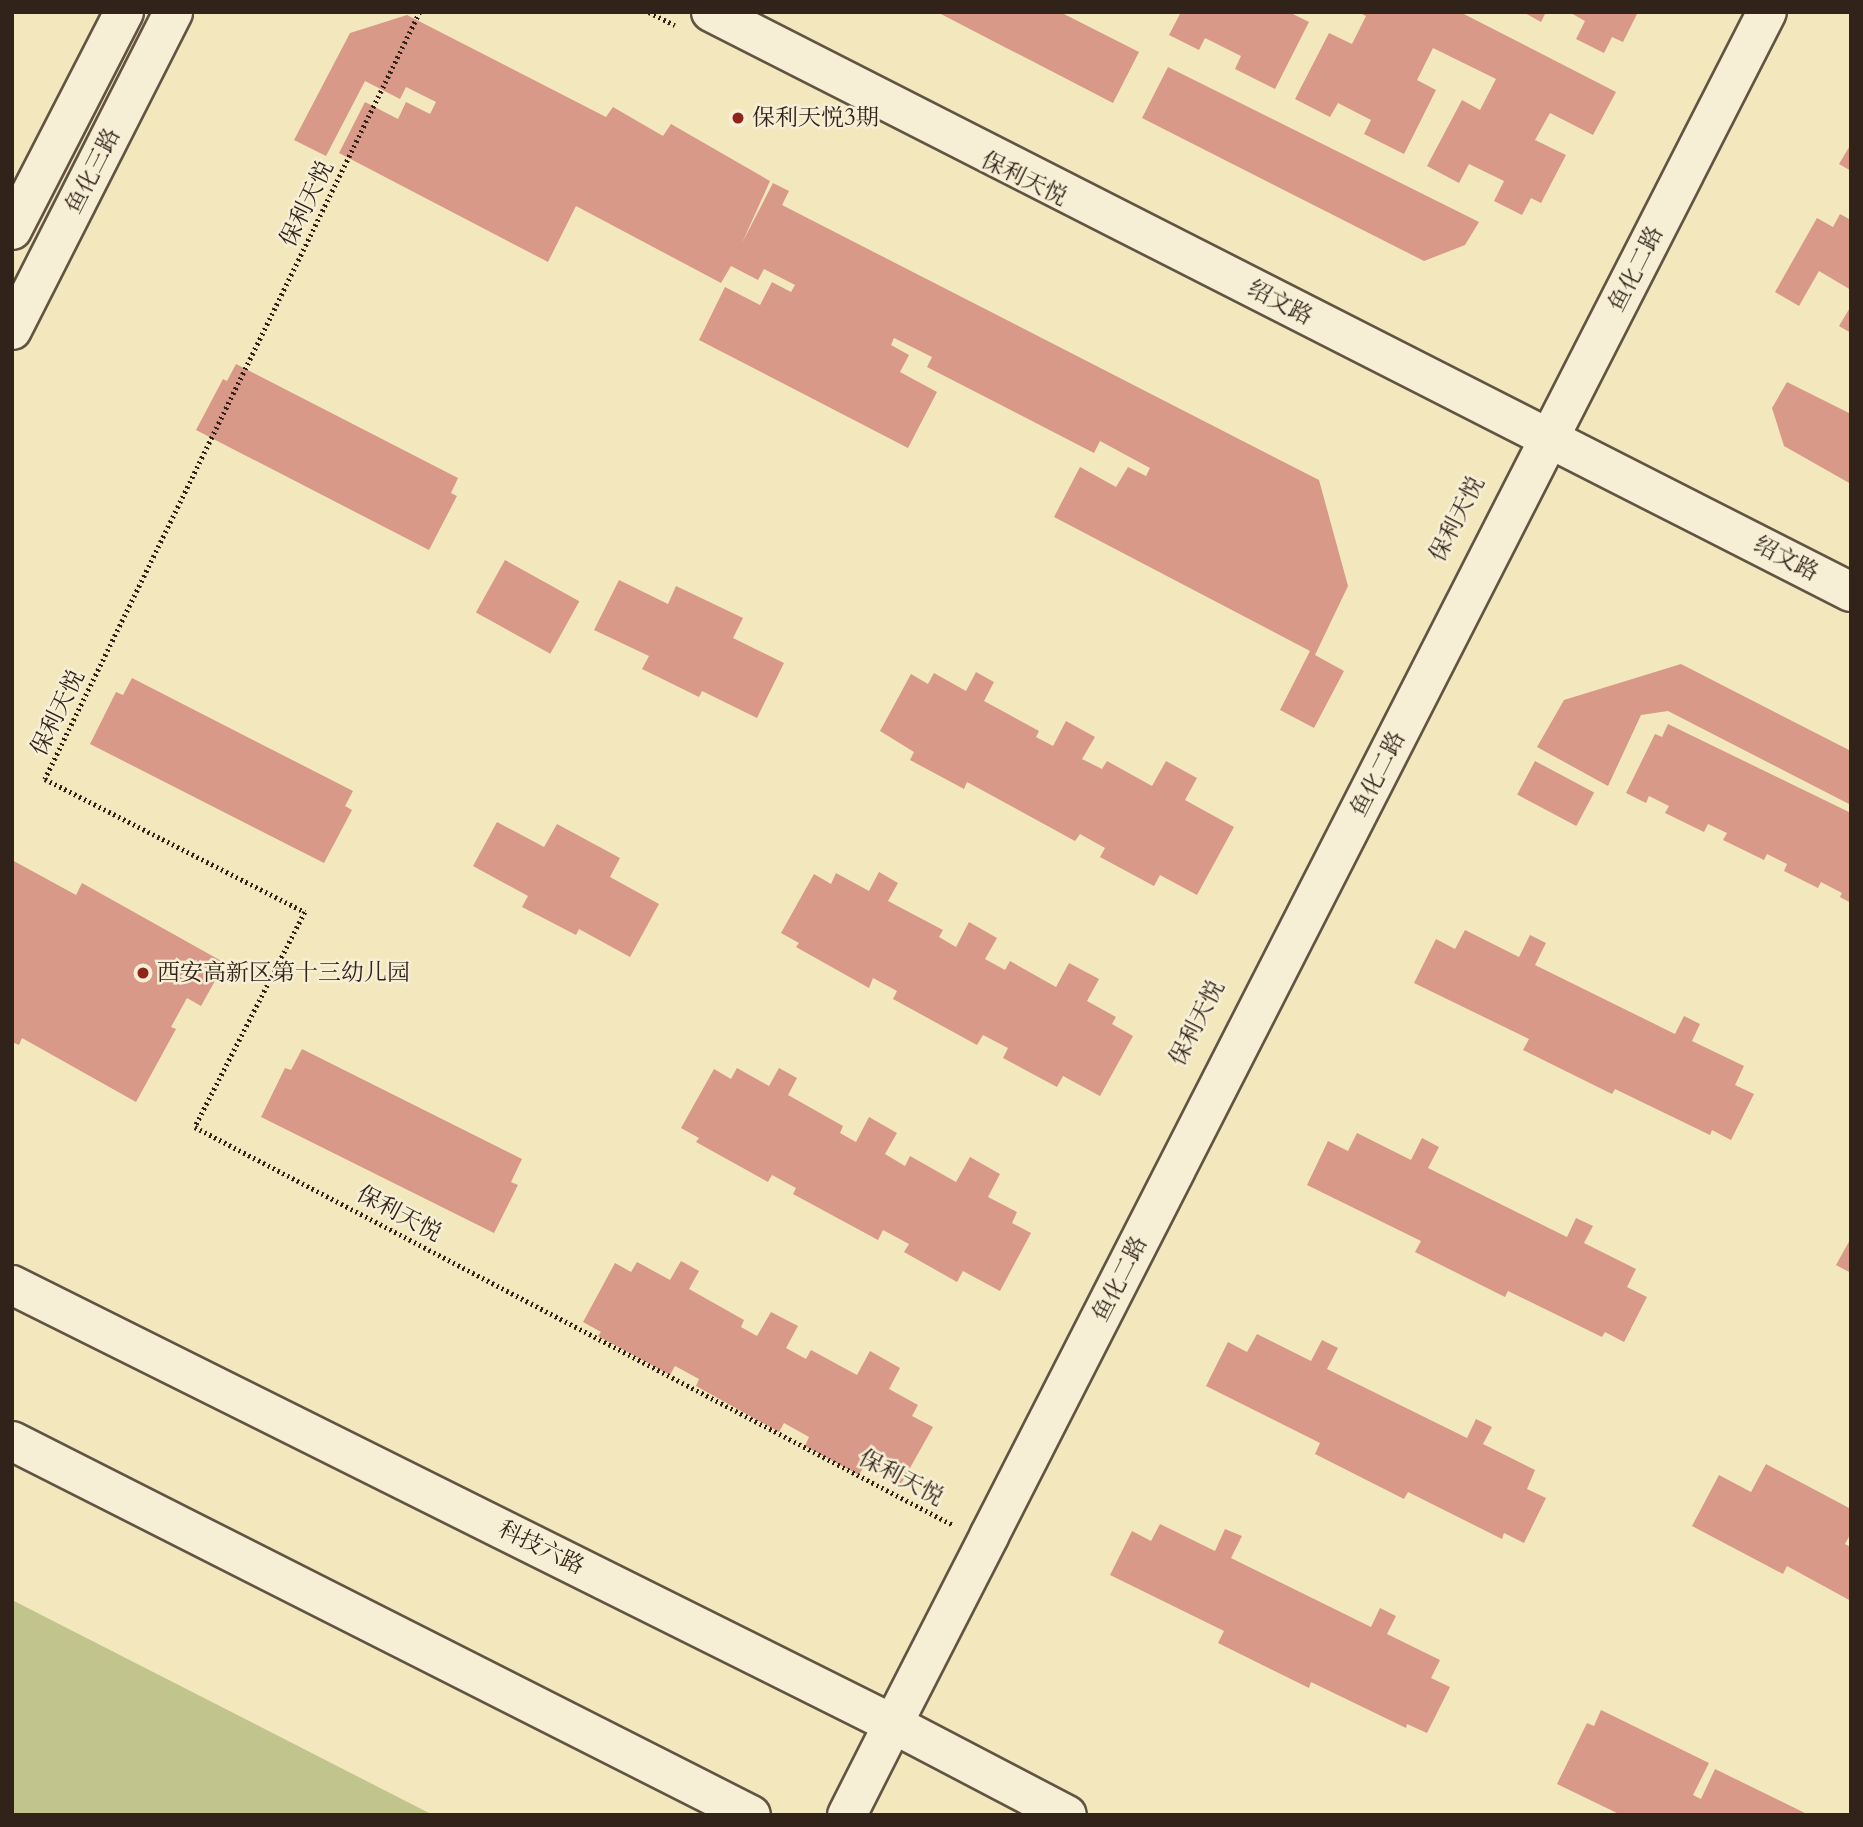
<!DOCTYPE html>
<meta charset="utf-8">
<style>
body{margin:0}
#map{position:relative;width:1863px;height:1827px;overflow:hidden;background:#f3e7be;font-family:Cardo,"Noto Serif SC",serif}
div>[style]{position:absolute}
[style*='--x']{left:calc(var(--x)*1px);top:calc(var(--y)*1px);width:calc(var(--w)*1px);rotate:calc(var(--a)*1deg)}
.green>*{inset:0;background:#c1c48d}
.building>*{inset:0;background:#d99988;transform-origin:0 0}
.path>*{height:4.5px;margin-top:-2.25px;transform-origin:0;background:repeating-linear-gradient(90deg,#32231a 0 2px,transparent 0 5.5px)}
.roads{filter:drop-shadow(2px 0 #625443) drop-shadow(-2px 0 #625443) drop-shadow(0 2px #625443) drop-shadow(0 -2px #625443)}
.street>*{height:38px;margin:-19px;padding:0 19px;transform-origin:19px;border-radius:19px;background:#f7efd5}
.secondary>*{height:38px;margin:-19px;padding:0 19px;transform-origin:19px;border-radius:19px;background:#f7efd5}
.dots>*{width:19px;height:19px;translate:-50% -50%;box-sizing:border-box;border:4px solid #f7efd5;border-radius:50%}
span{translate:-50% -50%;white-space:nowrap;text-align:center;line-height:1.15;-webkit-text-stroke:5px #f7efd5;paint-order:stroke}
.poi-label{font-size:23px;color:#32231a}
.left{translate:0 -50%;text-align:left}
.street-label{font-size:23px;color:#32231a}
.frame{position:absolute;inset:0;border:14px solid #32231a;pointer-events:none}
</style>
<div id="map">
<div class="green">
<i style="clip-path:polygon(12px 1600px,433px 1815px,12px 1815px)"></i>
</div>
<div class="building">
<i style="clip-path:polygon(937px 12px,1060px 12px,1139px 52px,1113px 103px)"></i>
<i style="clip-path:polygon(1181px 12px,1289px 12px,1309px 22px,1275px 89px,1235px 69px,1241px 56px,1205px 38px,1199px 50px,1169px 35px)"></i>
<i style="clip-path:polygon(1358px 12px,1460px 12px,1616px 92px,1593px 135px,1550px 113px,1535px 140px,1566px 155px,1541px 203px,1531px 198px,1522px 215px,1494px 201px,1504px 181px,1469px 164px,1459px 183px,1427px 166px,1462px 100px,1480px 110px,1496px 79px,1433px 48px,1417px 80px,1436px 90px,1404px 154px,1364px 134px,1371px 120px,1338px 103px,1330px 117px,1295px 99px,1329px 33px,1352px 44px,1366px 16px)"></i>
<i style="clip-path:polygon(1523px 12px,1546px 12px,1541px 22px)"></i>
<i style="clip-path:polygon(1569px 12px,1638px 12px,1623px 42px,1612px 37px,1604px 53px,1576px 39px,1585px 21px)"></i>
<i style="clip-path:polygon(407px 15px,606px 117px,613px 107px,663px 136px,671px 124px,770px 181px,742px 243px,773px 183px,789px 191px,782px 205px,1319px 480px,1348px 586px,1315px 655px,1344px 671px,1314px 728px,1280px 710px,1310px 651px,1054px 517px,1080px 467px,1116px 487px,1128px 467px,1146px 476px,1150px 468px,1100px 441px,1094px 453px,927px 367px,932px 357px,894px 338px,891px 345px,909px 355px,900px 372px,937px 392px,908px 448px,699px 340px,725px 287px,760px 305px,772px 282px,791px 292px,795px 285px,764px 269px,758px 280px,731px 266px,721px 283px,576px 206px,548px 262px,339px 153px,365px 102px,398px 119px,406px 102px,430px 114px,436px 102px,406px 87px,400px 99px,365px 81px,326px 156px,294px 140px,350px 33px)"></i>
<i style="clip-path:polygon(1168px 67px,1479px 222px,1465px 245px,1424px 261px,1142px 118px)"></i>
<i style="clip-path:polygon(1851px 144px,1851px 171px,1839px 164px)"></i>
<i style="clip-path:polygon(1840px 214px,1851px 220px,1851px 290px,1819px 271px,1799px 306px,1775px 292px,1817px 218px,1833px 227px)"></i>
<i style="clip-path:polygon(1851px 306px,1851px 333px,1839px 326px)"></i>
<i style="clip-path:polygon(236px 364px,458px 478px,451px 493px,457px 496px,429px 550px,196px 430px,223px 379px,227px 381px)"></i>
<i style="clip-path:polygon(1787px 382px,1851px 414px,1851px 484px,1784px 446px,1772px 408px)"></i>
<i style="left:505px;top:560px;width:85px;height:60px;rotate:29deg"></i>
<i style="clip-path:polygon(619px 580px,668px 604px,676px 586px,743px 618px,733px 638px,784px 663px,757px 718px,702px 691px,699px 697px,642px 669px,649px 656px,594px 630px)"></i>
<i style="clip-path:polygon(1681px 664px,1851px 751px,1851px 805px,1668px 711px,1641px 715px,1608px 786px,1537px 747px,1564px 700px)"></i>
<i style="clip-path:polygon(976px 672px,994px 682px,984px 701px,1039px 731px,1036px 737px,1053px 746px,1066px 721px,1095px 737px,1082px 759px,1102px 769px,1107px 761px,1152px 786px,1166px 761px,1197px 778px,1185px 800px,1234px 827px,1197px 895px,1160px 875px,1154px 886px,1100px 857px,1105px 848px,1080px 834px,1075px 841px,967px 782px,964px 789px,910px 760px,914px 752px,880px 731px,911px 674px,928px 684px,934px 673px,966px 691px)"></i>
<i style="clip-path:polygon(132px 678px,353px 791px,345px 806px,352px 810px,324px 863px,90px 744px,116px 692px,123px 695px)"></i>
<i style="clip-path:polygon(1668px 724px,1851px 813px,1851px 903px,1840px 897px,1842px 893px,1821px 882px,1818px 888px,1784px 871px,1787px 864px,1767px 854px,1764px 860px,1723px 840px,1727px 833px,1708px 824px,1704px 832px,1665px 813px,1669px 806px,1649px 796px,1646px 803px,1626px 793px,1655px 734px,1662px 737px)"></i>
<i style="left:1535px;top:761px;width:67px;height:38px;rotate:28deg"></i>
<i style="clip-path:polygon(497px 822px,544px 847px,557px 824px,620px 858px,610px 877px,659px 904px,630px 957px,579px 929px,576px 935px,522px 907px,528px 896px,473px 866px)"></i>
<i style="clip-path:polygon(12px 860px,76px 895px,82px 883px,225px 963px,201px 1006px,187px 998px,171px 1027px,176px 1029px,136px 1102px,22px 1038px,19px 1045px,12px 1042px)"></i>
<i style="clip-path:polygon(879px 872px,898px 883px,888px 901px,943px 930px,939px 937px,956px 947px,969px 922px,997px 938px,985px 959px,1005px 970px,1010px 961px,1056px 987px,1069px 963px,1099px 979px,1087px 1001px,1116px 1017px,1112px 1024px,1133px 1036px,1100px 1096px,1063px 1076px,1057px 1087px,1003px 1058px,1008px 1048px,983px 1035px,977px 1045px,893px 999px,897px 991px,873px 978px,869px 988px,796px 947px,799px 943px,781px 933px,814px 874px,831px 884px,836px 873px,869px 891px)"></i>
<i style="clip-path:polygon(1465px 930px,1519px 957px,1530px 935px,1546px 943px,1535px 965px,1675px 1034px,1684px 1016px,1700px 1024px,1692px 1041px,1744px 1066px,1735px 1085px,1754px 1094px,1731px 1140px,1712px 1130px,1710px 1135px,1615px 1089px,1612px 1094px,1523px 1050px,1529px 1039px,1414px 983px,1436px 939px,1455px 949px)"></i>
<i style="clip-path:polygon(302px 1049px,522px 1159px,511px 1182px,518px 1185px,494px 1233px,261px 1117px,285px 1068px,291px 1070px)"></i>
<i style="clip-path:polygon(737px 1068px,769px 1086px,779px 1068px,797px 1078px,788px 1095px,843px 1126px,840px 1133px,856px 1142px,869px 1117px,897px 1133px,885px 1154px,905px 1166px,910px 1156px,956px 1182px,970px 1157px,1000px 1174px,988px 1197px,1017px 1212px,1012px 1223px,1031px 1233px,1000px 1291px,963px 1271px,957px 1282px,904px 1252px,909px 1244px,883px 1230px,878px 1240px,793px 1194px,796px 1188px,772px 1175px,768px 1182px,696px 1142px,699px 1138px,681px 1128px,714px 1069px,731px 1079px)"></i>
<i style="clip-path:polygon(1357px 1133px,1411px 1160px,1422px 1138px,1439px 1147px,1428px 1168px,1567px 1237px,1576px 1218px,1593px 1226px,1584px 1243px,1636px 1269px,1627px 1287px,1647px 1297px,1624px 1342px,1605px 1332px,1602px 1337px,1508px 1291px,1505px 1297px,1415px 1252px,1421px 1241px,1307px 1185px,1328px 1141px,1348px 1151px)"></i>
<i style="clip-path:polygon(1851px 1238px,1851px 1273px,1836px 1265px)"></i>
<i style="clip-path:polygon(681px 1261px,699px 1271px,689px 1289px,744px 1320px,741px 1327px,757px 1336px,771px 1312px,798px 1326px,786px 1348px,806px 1359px,811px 1350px,857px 1375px,870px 1351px,900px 1368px,889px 1389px,918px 1405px,912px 1416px,933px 1427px,901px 1484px,865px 1464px,859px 1475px,805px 1446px,809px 1437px,784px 1423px,779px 1432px,696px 1386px,699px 1379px,675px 1366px,670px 1375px,598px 1336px,601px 1332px,583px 1322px,615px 1263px,631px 1272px,637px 1262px,670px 1280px)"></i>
<i style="clip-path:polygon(1257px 1334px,1311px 1361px,1322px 1340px,1338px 1348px,1327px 1369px,1467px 1438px,1476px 1419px,1492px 1427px,1483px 1444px,1535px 1470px,1527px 1489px,1546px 1498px,1524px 1543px,1504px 1533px,1502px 1539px,1408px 1492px,1404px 1499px,1315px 1454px,1320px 1443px,1206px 1386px,1228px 1342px,1247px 1352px)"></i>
<i style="clip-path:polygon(1766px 1464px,1851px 1509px,1851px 1533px,1845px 1544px,1851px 1547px,1851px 1601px,1787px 1566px,1783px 1574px,1692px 1526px,1719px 1475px,1751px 1492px)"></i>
<i style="clip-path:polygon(1160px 1524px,1215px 1551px,1225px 1529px,1242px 1536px,1231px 1558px,1371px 1627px,1380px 1608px,1396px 1616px,1387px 1634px,1440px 1660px,1431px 1678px,1450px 1687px,1427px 1733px,1407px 1724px,1406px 1728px,1311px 1682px,1309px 1688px,1218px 1643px,1224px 1631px,1110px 1575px,1132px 1531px,1151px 1541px)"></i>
<i style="clip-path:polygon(1601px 1710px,1709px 1763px,1693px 1795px,1701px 1799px,1715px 1769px,1809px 1815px,1621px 1815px,1557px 1784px,1587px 1723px,1594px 1726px)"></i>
</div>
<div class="path">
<i style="--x:420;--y:12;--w:854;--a:116.05"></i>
<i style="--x:45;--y:779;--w:292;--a:27.1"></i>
<i style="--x:305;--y:912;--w:242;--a:117.1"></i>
<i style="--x:195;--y:1127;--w:856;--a:27.7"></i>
<i style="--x:649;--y:12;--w:29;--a:27"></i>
</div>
<div class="roads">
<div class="street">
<i style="--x:893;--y:1724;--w:211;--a:-62.9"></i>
</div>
<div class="secondary">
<i style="--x:711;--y:12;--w:1279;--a:26.97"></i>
<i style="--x:12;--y:230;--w:245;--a:-62.8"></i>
<i style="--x:12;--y:330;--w:356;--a:-63.1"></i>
<i style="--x:12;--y:1285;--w:984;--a:26.49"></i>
<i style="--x:893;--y:1724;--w:196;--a:27.6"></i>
<i style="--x:12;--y:1441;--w:828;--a:26.84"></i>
<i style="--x:989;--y:1536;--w:1711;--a:-62.96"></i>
<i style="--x:847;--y:1815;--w:102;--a:-63.2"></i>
</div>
</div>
<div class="dots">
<i style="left:738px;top:118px;background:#8f2418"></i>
<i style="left:143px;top:973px;background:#8f2418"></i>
</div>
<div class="poi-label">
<span class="left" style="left:752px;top:118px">保利天悦3期</span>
<span class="left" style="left:157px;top:973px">西安高新区第十三幼儿园</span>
</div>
<div class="street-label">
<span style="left:93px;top:171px;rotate:-63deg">鱼化三路</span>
<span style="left:1024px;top:179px;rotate:26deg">保利天悦</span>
<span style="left:307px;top:204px;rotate:-64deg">保利天悦</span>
<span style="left:1636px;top:269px;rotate:-63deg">鱼化二路</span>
<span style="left:1280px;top:303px;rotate:27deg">绍文路</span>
<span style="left:1457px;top:519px;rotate:-63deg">保利天悦</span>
<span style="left:1786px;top:559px;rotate:27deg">绍文路</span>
<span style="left:58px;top:713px;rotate:-64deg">保利天悦</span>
<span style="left:1378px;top:774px;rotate:-63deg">鱼化二路</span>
<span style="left:1197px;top:1023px;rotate:-63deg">保利天悦</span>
<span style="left:399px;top:1214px;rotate:28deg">保利天悦</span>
<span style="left:1120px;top:1279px;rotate:-63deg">鱼化二路</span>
<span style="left:901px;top:1478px;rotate:28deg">保利天悦</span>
<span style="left:541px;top:1548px;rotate:26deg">科技六路</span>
</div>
<div class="frame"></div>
</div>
